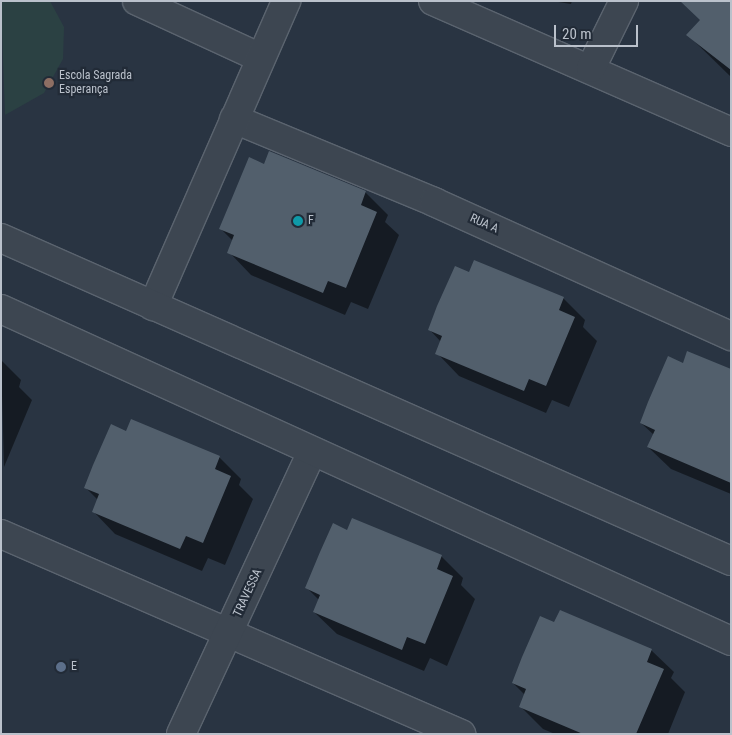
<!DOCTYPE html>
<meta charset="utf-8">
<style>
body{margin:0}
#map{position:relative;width:732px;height:735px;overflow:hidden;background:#293442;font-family:"Roboto Condensed",sans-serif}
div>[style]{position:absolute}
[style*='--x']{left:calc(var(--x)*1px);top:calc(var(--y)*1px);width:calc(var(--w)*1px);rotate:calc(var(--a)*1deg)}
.green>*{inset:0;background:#2b4143}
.shadow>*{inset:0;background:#0007}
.building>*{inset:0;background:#525f6c}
.roads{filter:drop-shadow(1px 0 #5b646f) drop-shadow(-1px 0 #5b646f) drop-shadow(0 1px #5b646f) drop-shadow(0 -1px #5b646f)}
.minor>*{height:28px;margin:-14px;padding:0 14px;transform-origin:14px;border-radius:14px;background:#3d4651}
.tertiary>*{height:28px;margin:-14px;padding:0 14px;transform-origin:14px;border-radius:14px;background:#3d4651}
.dots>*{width:14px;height:14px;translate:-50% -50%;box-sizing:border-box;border:2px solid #222b37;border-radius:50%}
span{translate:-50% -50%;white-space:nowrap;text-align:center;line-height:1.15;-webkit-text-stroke:4.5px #222b37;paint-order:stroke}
.poi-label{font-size:12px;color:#bac1cb}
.left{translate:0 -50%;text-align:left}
.street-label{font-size:12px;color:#bac1cb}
.frame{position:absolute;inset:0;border:2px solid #bac1cb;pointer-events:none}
.scale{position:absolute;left:554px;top:25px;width:84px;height:22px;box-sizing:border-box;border:2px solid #bac1cb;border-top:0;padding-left:6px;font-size:15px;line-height:18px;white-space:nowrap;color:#bac1cb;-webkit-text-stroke:4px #222b37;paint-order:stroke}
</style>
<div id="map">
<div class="green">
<i style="clip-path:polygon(1px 1px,50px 1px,64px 27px,63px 59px,44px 93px,5px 115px)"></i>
</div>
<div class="shadow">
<i style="clip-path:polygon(552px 1px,572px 1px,571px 4px)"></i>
<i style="clip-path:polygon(731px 1px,731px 77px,688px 35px)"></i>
<i style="clip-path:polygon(265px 165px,365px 192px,388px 215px,385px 222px,399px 235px,368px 309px,351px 302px,345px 315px,251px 275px,229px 252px,233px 241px,221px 229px)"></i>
<i style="clip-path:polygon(470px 274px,563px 298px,585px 320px,583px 327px,597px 341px,569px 407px,552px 400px,546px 413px,459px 376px,437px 353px,441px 342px,429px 329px)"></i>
<i style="clip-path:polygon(1px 360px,21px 380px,19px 387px,32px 400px,4px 467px)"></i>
<i style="clip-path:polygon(683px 364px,731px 370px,731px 494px,671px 469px,648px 447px,654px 435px,641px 423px)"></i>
<i style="clip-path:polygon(126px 432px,219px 457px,241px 479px,239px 485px,253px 499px,225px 565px,208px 558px,202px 571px,115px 534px,93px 511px,98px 500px,86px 488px)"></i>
<i style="clip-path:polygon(348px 531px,441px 556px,463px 578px,461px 585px,475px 599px,447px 666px,430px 658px,424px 671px,337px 634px,314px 612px,319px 600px,307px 588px)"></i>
<i style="clip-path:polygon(555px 624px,651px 650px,674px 672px,671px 678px,685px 692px,668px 734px,555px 734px,543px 729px,521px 707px,525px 695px,513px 683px)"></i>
</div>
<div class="building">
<i style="clip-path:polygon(680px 1px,731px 1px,731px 70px,686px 35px,700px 20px)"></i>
<i style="clip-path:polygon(269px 151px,366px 191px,361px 205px,377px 212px,346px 288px,328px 281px,323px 293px,227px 253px,234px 235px,219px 229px,232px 198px,249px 157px,264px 164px)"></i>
<i style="clip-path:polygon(474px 260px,564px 297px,559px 310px,575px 317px,546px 386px,529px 379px,524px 391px,435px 354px,442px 336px,428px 330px,437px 306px,455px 266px,469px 272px)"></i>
<i style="clip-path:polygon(687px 351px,731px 369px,731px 483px,647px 447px,655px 430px,640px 423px,648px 402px,668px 356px,683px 363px)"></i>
<i style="clip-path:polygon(131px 419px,220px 456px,215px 469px,231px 476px,203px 543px,186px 536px,180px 549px,92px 512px,99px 494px,84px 488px,93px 465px,111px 424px,126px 431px)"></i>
<i style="clip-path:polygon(352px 518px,442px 555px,437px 569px,453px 576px,425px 644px,407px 637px,402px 650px,313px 612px,320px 595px,305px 588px,320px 552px,333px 523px,347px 530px)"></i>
<i style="clip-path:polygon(560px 610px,652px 649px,647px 662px,664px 669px,636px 734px,583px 734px,519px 707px,526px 689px,512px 683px,522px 657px,540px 616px,554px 622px)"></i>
</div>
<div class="roads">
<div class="minor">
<i style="--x:137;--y:1;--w:136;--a:24.7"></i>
<i style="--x:433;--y:1;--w:326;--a:23.7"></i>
<i style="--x:591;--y:68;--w:75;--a:-63.8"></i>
<i style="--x:234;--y:119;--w:217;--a:22.5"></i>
<i style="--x:434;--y:202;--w:326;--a:24.3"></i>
<i style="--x:153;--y:306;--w:333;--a:-66.4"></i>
<i style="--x:1;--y:534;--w:502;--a:23.5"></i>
<i style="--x:181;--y:734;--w:311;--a:-65.1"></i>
</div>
<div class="tertiary">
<i style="--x:1;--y:238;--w:798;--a:23.87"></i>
<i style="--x:1;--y:309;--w:802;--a:24.46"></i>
</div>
</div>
<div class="dots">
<i style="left:49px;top:83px;background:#8d6e63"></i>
<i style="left:298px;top:221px;background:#0f9aa8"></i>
<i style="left:61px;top:667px;background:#5c6f8a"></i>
</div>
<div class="poi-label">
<span class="left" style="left:59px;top:83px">Escola Sagrada<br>Esperança</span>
<span class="left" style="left:308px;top:221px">F</span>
<span class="left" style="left:71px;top:667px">E</span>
</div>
<div class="street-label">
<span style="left:484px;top:224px;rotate:24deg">RUA A</span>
<span style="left:248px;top:593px;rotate:-65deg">TRAVESSA</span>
</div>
<div class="frame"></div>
<div class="scale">20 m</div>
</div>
